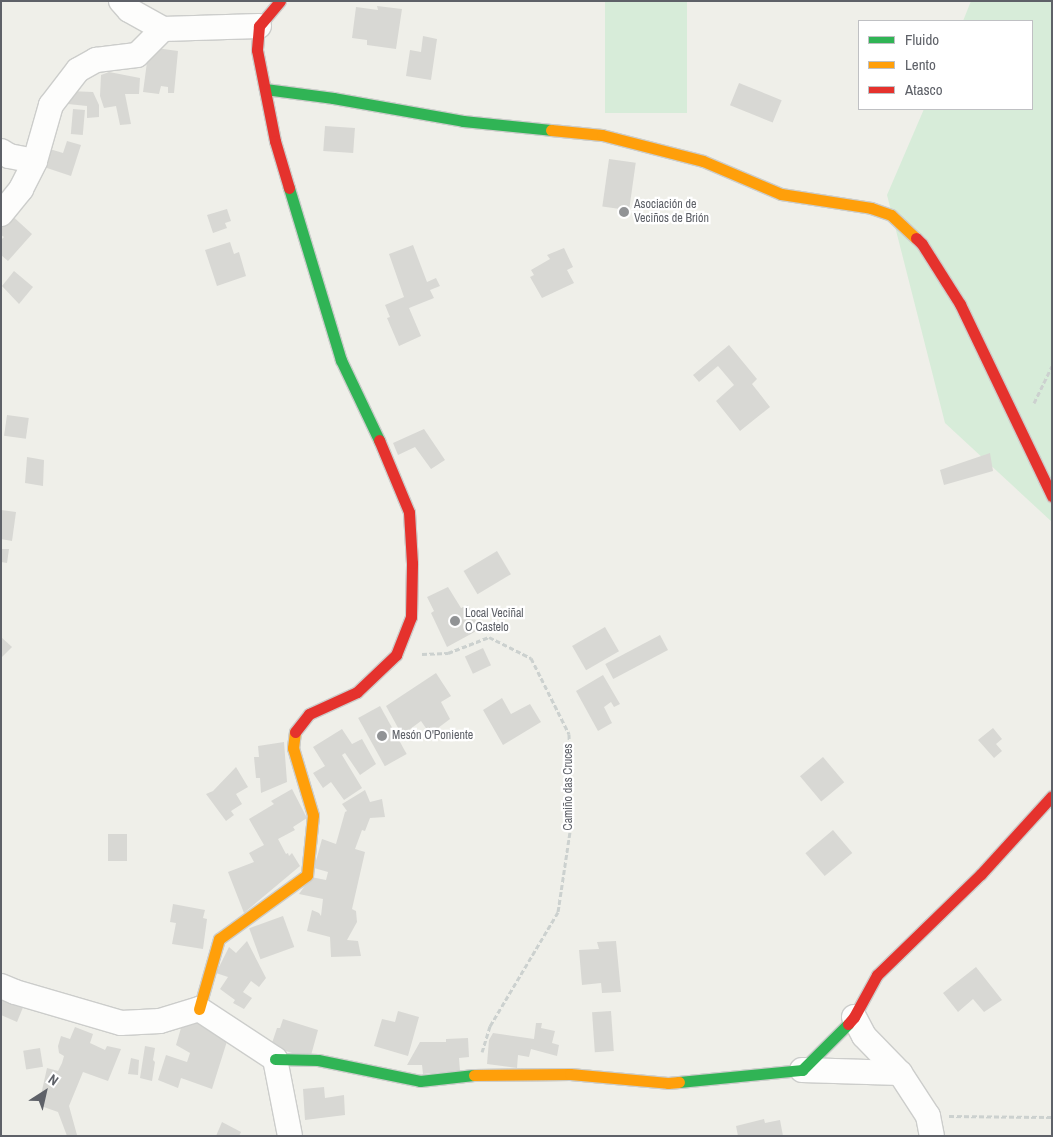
<!DOCTYPE html>
<meta charset="utf-8">
<style>
body{margin:0}
#map{position:relative;width:1053px;height:1137px;overflow:hidden;background:#efefe9;font-family:"Archivo Narrow",sans-serif}
div>[style]{position:absolute}
[style*='--x']{left:calc(var(--x)*1px);top:calc(var(--y)*1px);width:calc(var(--w)*1px);rotate:calc(var(--a)*1deg)}
.green>*{inset:0;background:#d7ecd9;transform-origin:0 0}
.building>*{inset:0;background:#d8d8d4;transform-origin:0 0}
.path>*{height:3px;margin-top:-1.5px;transform-origin:0;background:repeating-linear-gradient(90deg,#ccd1cf 0 5px,transparent 0 7.5px)}
.roads{filter:drop-shadow(1px 0 #cccdcb) drop-shadow(-1px 0 #cccdcb) drop-shadow(0 1px #cccdcb) drop-shadow(0 -1px #cccdcb)}
.street>*{height:24px;margin:-12px;padding:0 12px;transform-origin:12px;border-radius:12px;background:#fdfdfc}
.fast>*{height:11px;margin:-5.5px;padding:0 5.5px;transform-origin:5.5px;border-radius:5.5px;background:#30b455}
.slow>*{height:11px;margin:-5.5px;padding:0 5.5px;transform-origin:5.5px;border-radius:5.5px;background:#ff9f0a}
.jam>*{height:11px;margin:-5.5px;padding:0 5.5px;transform-origin:5.5px;border-radius:5.5px;background:#e5322d}
.dots>*{width:14px;height:14px;translate:-50% -50%;box-sizing:border-box;border:2px solid #fff;border-radius:50%}
span{translate:-50% -50%;white-space:nowrap;text-align:center;line-height:1.15;-webkit-text-stroke:4.5px #fff;paint-order:stroke}
.poi-label{font-size:12px;color:#5e6168}
.left{translate:0 -50%;text-align:left}
.street-label{font-size:12px;color:#5e6168}
.frame{position:absolute;inset:0;border:2px solid #5e6168;pointer-events:none}
.legend{position:absolute;left:858px;top:20px;width:175px;height:90px;box-sizing:border-box;background:#fff;border:1px solid #bfc0c3;margin:0;padding:6px 9px;list-style:none;font-size:15px;color:#5e6168}
.legend li{display:flex;align-items:center;gap:10px;height:25px}
.legend b{width:25px;border:1px solid #bfc0c3}
.north{position:absolute;left:20px;top:1067px;width:50px;height:50px;-webkit-text-stroke:4px #fff;paint-order:stroke;rotate:35deg;font-size:14px;font-weight:700;line-height:20px;text-align:center;color:#5e6168}
.north::after{content:'';display:block;margin:auto;width:18px;height:22px;background:#5e6168;clip-path:polygon(50% 0,100% 100%,50% 72%,0 100%)}
</style>
<div id="map">
<div class="green">
<i style="left:605px;top:1px;width:82px;height:112px"></i>
<i style="clip-path:polygon(971px 1px,1052px 1px,1052px 522px,945px 423px,887px 195px,924px 109px,1032px 109px,1032px 21px,963px 21px)"></i>
</div>
<div class="building">
<i style="clip-path:polygon(377px 6px,402px 9px,396px 49px,367px 45px,367px 40px,352px 38px,356px 7px,378px 10px)"></i>
<i style="clip-path:polygon(423px 36px,437px 39px,431px 80px,406px 76px,410px 50px,421px 52px)"></i>
<i style="clip-path:polygon(156px 48px,178px 51px,174px 93px,168px 93px,168px 87px,161px 86px,159px 94px,143px 92px,147px 62px)"></i>
<i style="clip-path:polygon(109px 72px,140px 78px,139px 94px,125px 94px,131px 124px,120px 125px,116px 106px,104px 108px,100px 96px,101px 75px)"></i>
<i style="left:739px;top:83px;width:46px;height:24px;rotate:22deg"></i>
<i style="clip-path:polygon(69px 91px,93px 92px,99px 105px,99px 117px,87px 118px,87px 106px,68px 104px)"></i>
<i style="left:73px;top:109px;width:12px;height:25px;rotate:5deg"></i>
<i style="left:325px;top:126px;width:30px;height:25px;rotate:4deg"></i>
<i style="clip-path:polygon(67px 141px,81px 145px,71px 176px,38px 165px,43px 147px,63px 153px)"></i>
<i style="left:609px;top:159px;width:27px;height:48px;rotate:8deg"></i>
<i style="clip-path:polygon(227px 209px,231px 221px,225px 223px,227px 228px,213px 233px,207px 215px)"></i>
<i style="clip-path:polygon(8px 212px,32px 234px,8px 261px,1px 255px,1px 240px,4px 237px,1px 235px,1px 220px)"></i>
<i style="clip-path:polygon(230px 242px,234px 254px,239px 252px,246px 276px,217px 286px,205px 250px)"></i>
<i style="clip-path:polygon(413px 245px,427px 282px,436px 278px,440px 286px,430px 290px,434px 298px,409px 308px,421px 336px,399px 346px,387px 318px,390px 317px,385px 305px,404px 297px,389px 254px)"></i>
<i style="clip-path:polygon(564px 248px,573px 267px,567px 270px,574px 283px,542px 298px,530px 277px,534px 275px,531px 270px,550px 259px,547px 255px)"></i>
<i style="clip-path:polygon(14px 271px,33px 287px,19px 304px,2px 286px)"></i>
<i style="clip-path:polygon(729px 345px,757px 379px,752px 384px,770px 407px,740px 431px,716px 401px,734px 385px,718px 366px,699px 382px,693px 375px)"></i>
<i style="left:7px;top:415px;width:22px;height:21px;rotate:8deg"></i>
<i style="clip-path:polygon(424px 429px,445px 460px,431px 469px,415px 447px,398px 455px,393px 443px)"></i>
<i style="clip-path:polygon(990px 453px,993px 471px,944px 485px,940px 470px)"></i>
<i style="clip-path:polygon(27px 457px,44px 460px,43px 486px,25px 483px)"></i>
<i style="clip-path:polygon(1px 510px,16px 512px,12px 541px,1px 539px)"></i>
<i style="clip-path:polygon(1px 549px,9px 549px,7px 563px,1px 562px)"></i>
<i style="left:497px;top:551px;width:27px;height:39px;rotate:59deg"></i>
<i style="clip-path:polygon(448px 587px,461px 608px,468px 605px,480px 629px,447px 647px,431px 613px,434px 611px,427px 597px)"></i>
<i style="left:605px;top:627px;width:28px;height:38px;rotate:60deg"></i>
<i style="left:660px;top:635px;width:17px;height:62px;rotate:62deg"></i>
<i style="clip-path:polygon(1px 637px,12px 647px,1px 658px)"></i>
<i style="left:483px;top:648px;width:19px;height:20px;rotate:65deg"></i>
<i style="clip-path:polygon(436px 673px,451px 696px,441px 702px,450px 719px,430px 734px,421px 721px,402px 735px,386px 706px)"></i>
<i style="clip-path:polygon(603px 675px,620px 704px,614px 707px,611px 702px,604px 707px,612px 723px,598px 731px,576px 691px)"></i>
<i style="clip-path:polygon(502px 698px,511px 714px,530px 704px,541px 722px,503px 745px,483px 710px)"></i>
<i style="left:380px;top:706px;width:55px;height:25px;rotate:61deg"></i>
<i style="clip-path:polygon(993px 728px,1002px 739px,996px 744px,1002px 751px,994px 758px,978px 740px)"></i>
<i style="clip-path:polygon(342px 729px,352px 744px,362px 739px,376px 764px,360px 775px,345px 753px,342px 755px,362px 788px,344px 800px,331px 782px,323px 788px,313px 773px,325px 766px,313px 747px)"></i>
<i style="clip-path:polygon(284px 742px,287px 782px,261px 793px,260px 778px,256px 778px,254px 757px,259px 757px,258px 746px)"></i>
<i style="left:823px;top:757px;width:33px;height:30px;rotate:50deg"></i>
<i style="clip-path:polygon(236px 767px,248px 787px,236px 794px,242px 804px,231px 811px,234px 815px,226px 821px,206px 794px,213px 791px)"></i>
<i style="clip-path:polygon(292px 789px,307px 818px,293px 827px,295px 830px,278px 839px,286px 854px,288px 853px,289px 856px,292px 853px,300px 866px,244px 913px,228px 872px,254px 862px,249px 853px,264px 845px,249px 819px,274px 804px,271px 801px)"></i>
<i style="clip-path:polygon(365px 790px,370px 802px,382px 799px,385px 817px,370px 818px,365px 831px,362px 830px,355px 849px,365px 852px,352px 909px,356px 911px,357px 922px,347px 940px,358px 941px,361px 956px,331px 957px,330px 937px,307px 931px,312px 910px,319px 913px,321px 916px,323px 899px,299px 894px,311px 877px,326px 880px,328px 872px,314px 868px,322px 839px,336px 844px,345px 812px,347px 811px,342px 804px)"></i>
<i style="left:833px;top:830px;width:30px;height:36px;rotate:50deg"></i>
<i style="left:108px;top:834px;width:19px;height:27px"></i>
<i style="clip-path:polygon(173px 904px,205px 910px,203px 918px,207px 919px,203px 949px,172px 944px,176px 923px,170px 922px)"></i>
<i style="left:283px;top:916px;width:33px;height:36px;rotate:70deg"></i>
<i style="clip-path:polygon(247px 941px,266px 978px,259px 987px,251px 981px,243px 992px,252px 998px,244px 1009px,233px 1003px,235px 1000px,220px 989px,228px 977px,216px 973px,229px 947px,236px 953px)"></i>
<i style="clip-path:polygon(616px 941px,621px 992px,602px 993px,601px 983px,582px 985px,579px 950px,599px 949px,597px 942px)"></i>
<i style="clip-path:polygon(976px 967px,1002px 1000px,984px 1012px,973px 999px,958px 1012px,943px 993px)"></i>
<i style="clip-path:polygon(1px 999px,24px 1005px,17px 1022px,1px 1015px)"></i>
<i style="clip-path:polygon(398px 1011px,419px 1017px,408px 1056px,374px 1046px,382px 1019px,395px 1022px)"></i>
<i style="left:611px;top:1011px;width:40px;height:19px;rotate:86deg"></i>
<i style="clip-path:polygon(283px 1019px,318px 1030px,310px 1059px,271px 1046px,277px 1028px,280px 1028px)"></i>
<i style="clip-path:polygon(187px 1021px,217px 1029px,229px 1035px,212px 1089px,181px 1078px,178px 1088px,158px 1080px,166px 1055px,187px 1062px,190px 1053px,176px 1045px,181px 1028px)"></i>
<i style="clip-path:polygon(536px 1023px,542px 1023px,541px 1028px,555px 1031px,552px 1043px,559px 1045px,557px 1056px,531px 1049px,529px 1057px,518px 1055px,517px 1068px,487px 1064px,489px 1040px,493px 1033px,534px 1039px)"></i>
<i style="clip-path:polygon(75px 1027px,93px 1034px,90px 1043px,105px 1050px,107px 1046px,121px 1049px,108px 1081px,83px 1072px,69px 1106px,77px 1135px,67px 1136px,58px 1112px,41px 1106px,44px 1097px,41px 1095px,47px 1068px,58px 1071px,62px 1063px,64px 1056px,59px 1053px,58px 1046px,61px 1036px,70px 1039px)"></i>
<i style="clip-path:polygon(468px 1038px,469px 1057px,459px 1058px,460px 1071px,423px 1074px,422px 1065px,407px 1065px,420px 1042px,446px 1042px,446px 1039px)"></i>
<i style="clip-path:polygon(145px 1046px,155px 1048px,153px 1060px,155px 1062px,152px 1081px,140px 1078px)"></i>
<i style="left:40px;top:1048px;width:19px;height:17px;rotate:81deg"></i>
<i style="clip-path:polygon(131px 1058px,139px 1060px,138px 1075px,128px 1074px)"></i>
<i style="clip-path:polygon(324px 1087px,325px 1098px,344px 1095px,345px 1115px,305px 1120px,303px 1089px)"></i>
<i style="clip-path:polygon(764px 1119px,765px 1123px,780px 1120px,783px 1136px,738px 1136px,736px 1126px)"></i>
<i style="clip-path:polygon(222px 1122px,241px 1132px,239px 1136px,216px 1136px)"></i>
</div>
<div class="path">
<i style="--x:1034;--y:403;--w:41;--a:-64.1"></i>
<i style="--x:422;--y:654;--w:26;--a:-2"></i>
<i style="--x:448;--y:653;--w:44;--a:-21.3"></i>
<i style="--x:489;--y:637;--w:47;--a:26.6"></i>
<i style="--x:531;--y:658;--w:85;--a:63.4"></i>
<i style="--x:569;--y:734;--w:91;--a:88.7"></i>
<i style="--x:571;--y:825;--w:88;--a:98.5"></i>
<i style="--x:558;--y:912;--w:133;--a:120.8"></i>
<i style="--x:490;--y:1026;--w:27;--a:107"></i>
<i style="--x:949;--y:1116;--w:103;--a:0.6"></i>
</div>
<div class="roads">
<div class="street">
<i style="--x:121;--y:1;--w:12;--a:48"></i>
<i style="--x:129;--y:10;--w:39;--a:29"></i>
<i style="--x:163;--y:29;--w:96;--a:-1.8"></i>
<i style="--x:1;--y:151;--w:9;--a:32"></i>
<i style="--x:9;--y:156;--w:26;--a:11"></i>
<i style="--x:1;--y:214;--w:32;--a:-51"></i>
<i style="--x:21;--y:189;--w:31;--a:-63"></i>
<i style="--x:35;--y:161;--w:58;--a:-74.1"></i>
<i style="--x:51;--y:105;--w:44;--a:-52.4"></i>
<i style="--x:78;--y:70;--w:21;--a:-29"></i>
<i style="--x:96;--y:60;--w:41;--a:-7"></i>
<i style="--x:137;--y:55;--w:37;--a:-45"></i>
<i style="--x:1;--y:986;--w:15;--a:23"></i>
<i style="--x:15;--y:992;--w:110;--a:16.3"></i>
<i style="--x:121;--y:1023;--w:39;--a:-3"></i>
<i style="--x:160;--y:1021;--w:41;--a:-17.1"></i>
<i style="--x:199;--y:1009;--w:91;--a:33.3"></i>
<i style="--x:275;--y:1059;--w:78;--a:79"></i>
<i style="--x:854;--y:1017;--w:21;--a:62"></i>
<i style="--x:864;--y:1036;--w:52;--a:45.8"></i>
<i style="--x:802;--y:1070;--w:98;--a:1.8"></i>
<i style="--x:900;--y:1073;--w:51;--a:56.9"></i>
<i style="--x:928;--y:1116;--w:20;--a:79"></i>
</div>
<div class="fast">
<i style="--x:265;--y:89;--w:69;--a:7.5"></i>
<i style="--x:333;--y:98;--w:132;--a:10"></i>
<i style="--x:463;--y:121;--w:88;--a:5.8"></i>
<i style="--x:289;--y:188;--w:180;--a:73.2"></i>
<i style="--x:341;--y:360;--w:89;--a:64.6"></i>
<i style="--x:275;--y:1059;--w:43;--a:1.3"></i>
<i style="--x:318;--y:1060;--w:104;--a:11.6"></i>
<i style="--x:420;--y:1081;--w:54;--a:-6.3"></i>
<i style="--x:679;--y:1082;--w:124;--a:-5.6"></i>
<i style="--x:802;--y:1070;--w:65;--a:-45"></i>
</div>
<div class="slow">
<i style="--x:551;--y:130;--w:51;--a:5.6"></i>
<i style="--x:602;--y:135;--w:104;--a:14.4"></i>
<i style="--x:703;--y:161;--w:85;--a:22.9"></i>
<i style="--x:781;--y:194;--w:91;--a:8.8"></i>
<i style="--x:871;--y:208;--w:21;--a:19"></i>
<i style="--x:891;--y:215;--w:34;--a:43"></i>
<i style="--x:199;--y:1009;--w:73;--a:-74.1"></i>
<i style="--x:219;--y:939;--w:109;--a:-36"></i>
<i style="--x:307;--y:875;--w:60;--a:-84.3"></i>
<i style="--x:313;--y:815;--w:70;--a:-106.6"></i>
<i style="--x:293;--y:748;--w:16;--a:-83"></i>
<i style="--x:474;--y:1075;--w:96;--a:-0.6"></i>
<i style="--x:570;--y:1074;--w:98;--a:5.2"></i>
<i style="--x:668;--y:1083;--w:11;--a:-5"></i>
</div>
<div class="jam">
<i style="--x:280;--y:1;--w:33;--a:130"></i>
<i style="--x:259;--y:26;--w:24;--a:95"></i>
<i style="--x:257;--y:50;--w:93;--a:78.8"></i>
<i style="--x:275;--y:141;--w:49;--a:73.4"></i>
<i style="--x:916;--y:238;--w:8;--a:45"></i>
<i style="--x:922;--y:244;--w:71;--a:57.7"></i>
<i style="--x:960;--y:304;--w:213;--a:64.4"></i>
<i style="--x:295;--y:732;--w:23;--a:-52"></i>
<i style="--x:309;--y:714;--w:53;--a:-24.6"></i>
<i style="--x:357;--y:692;--w:54;--a:-43.5"></i>
<i style="--x:396;--y:655;--w:41;--a:-68.5"></i>
<i style="--x:411;--y:617;--w:54;--a:-88.9"></i>
<i style="--x:412;--y:563;--w:51;--a:-93.4"></i>
<i style="--x:409;--y:512;--w:78;--a:-112.6"></i>
<i style="--x:848;--y:1024;--w:9;--a:-49"></i>
<i style="--x:854;--y:1017;--w:48;--a:-61.3"></i>
<i style="--x:877;--y:975;--w:145;--a:-44.2"></i>
<i style="--x:981;--y:874;--w:105;--a:-47.7"></i>
</div>
</div>
<div class="dots">
<i style="left:624px;top:212px;background:#919395"></i>
<i style="left:455px;top:621px;background:#919395"></i>
<i style="left:382px;top:736px;background:#919395"></i>
</div>
<div class="poi-label">
<span class="left" style="left:634px;top:212px">Asociación de<br>Veciños de Brión</span>
<span class="left" style="left:465px;top:621px">Local Veciñal<br>O Castelo</span>
<span class="left" style="left:392px;top:736px">Mesón O'Poniente</span>
</div>
<div class="street-label">
<span style="left:569px;top:787px;rotate:-90deg">Camiño das Cruces</span>
</div>
<div class="frame"></div>
<ul class="legend">
<li><b style="height:6px;background:#30b455"></b>Fluido</li>
<li><b style="height:6px;background:#ff9f0a"></b>Lento</li>
<li><b style="height:6px;background:#e5322d"></b>Atasco</li>
</ul>
<div class="north">N</div>
</div>
